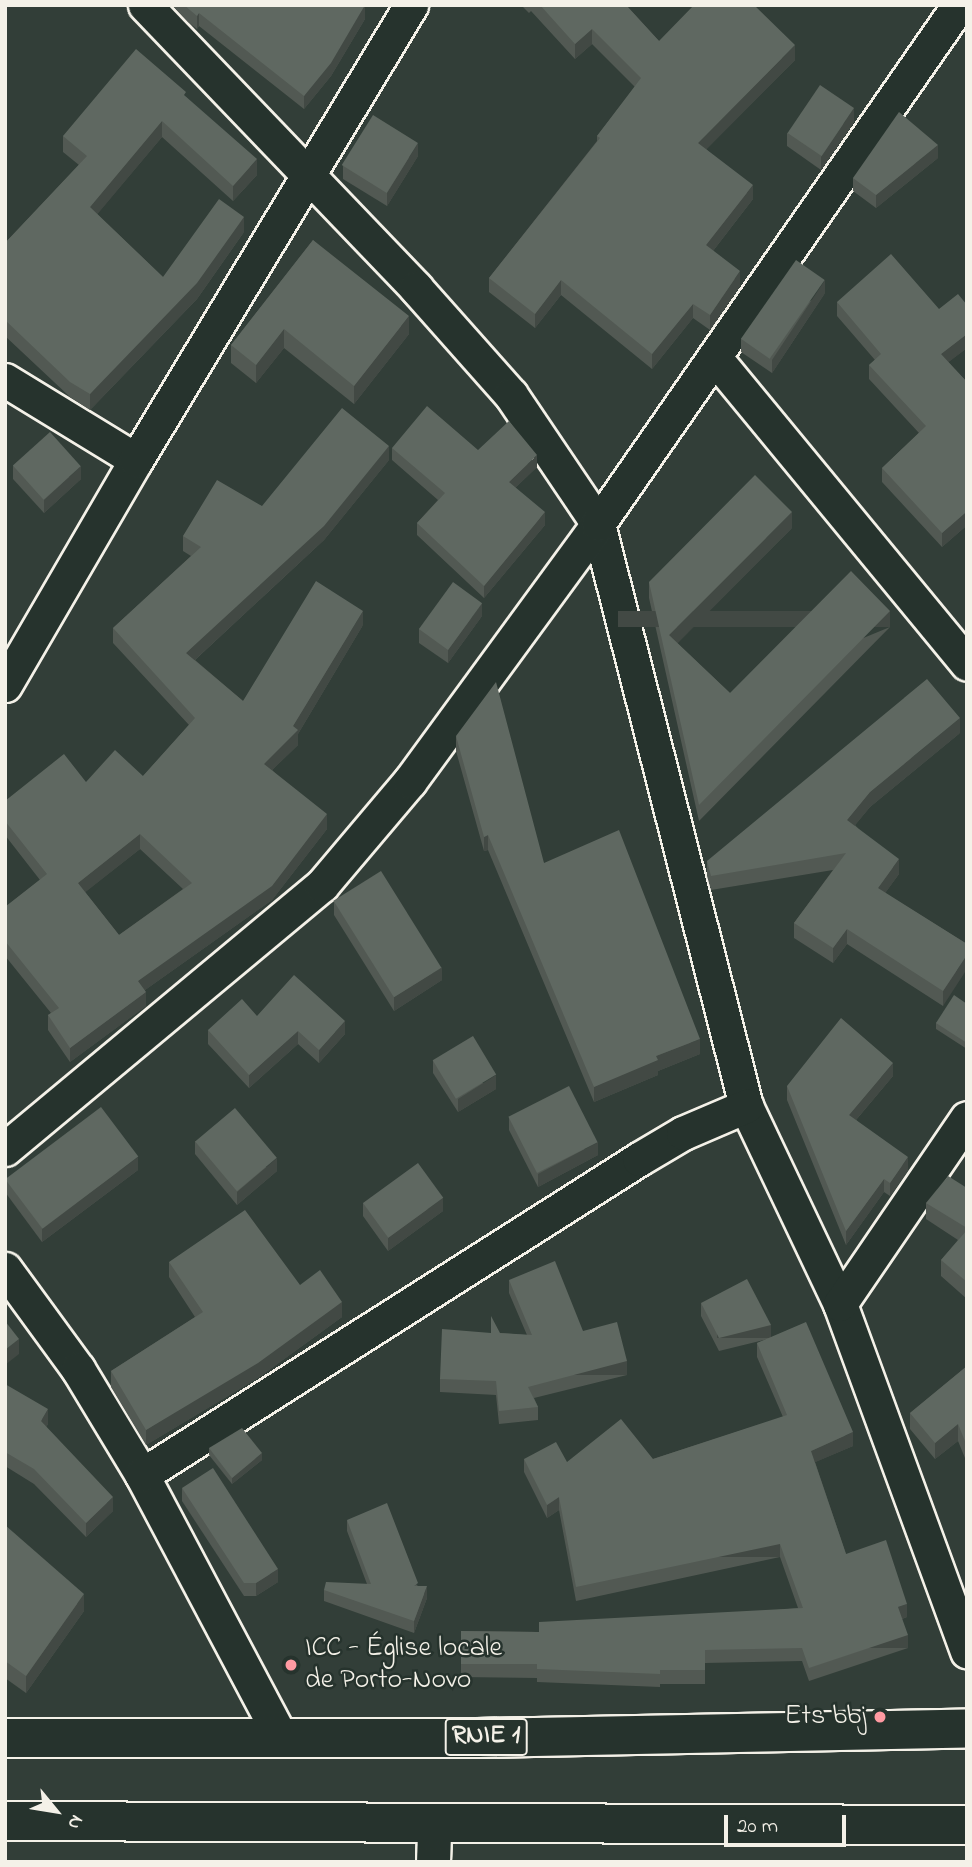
<!DOCTYPE html>
<meta charset="utf-8">
<style>
body{margin:0}
#map{position:relative;width:972px;height:1867px;overflow:hidden;background:#323e38;font-family:"Indie Flower",sans-serif}
div>[style]{position:absolute}
[style*='--x']{left:calc(var(--x)*1px);top:calc(var(--y)*1px);width:calc(var(--w)*1px);rotate:calc(var(--a)*1deg)}
.roads{filter:drop-shadow(2px 0 #f4f1e8) drop-shadow(-2px 0 #f4f1e8) drop-shadow(0 2px #f4f1e8) drop-shadow(0 -2px #f4f1e8)}
.minor>*{height:33px;margin:-16.5px;padding:0 16.5px;transform-origin:16.5px;border-radius:16.5px;background:#26332d}
.trunk>*{height:38px;margin:-19px;padding:0 19px;transform-origin:19px;border-radius:19px;background:#26332d}
.wall>*{inset:0;background:#525953}
.shaded-wall>*{inset:0;background:#424944;transform-origin:0 0}
.building>*{inset:0;background:#5f6861;transform-origin:0 0}
.dots>*{width:19px;height:19px;translate:-50% -50%;box-sizing:border-box;border:4px solid #26332d;border-radius:50%}
span{translate:-50% -50%;white-space:nowrap;text-align:center;line-height:1.15;-webkit-text-stroke:5px #26332d;paint-order:stroke}
.shield-label span{padding:2px 5px;background:#26332d;border:2px solid;border-radius:5px;-webkit-text-stroke-width:0}
.shield-label{font-size:26px;color:#f4f1e8;font-weight:700}
.poi-label{font-size:28px;color:#f4f1e8}
.left{translate:0 -50%;text-align:left}
.right{translate:-100% -50%;text-align:right}
.frame{position:absolute;inset:0;border:7px solid #f4f1e8;pointer-events:none}
.north{position:absolute;left:21px;top:1776px;width:70px;height:70px;-webkit-text-stroke:5px #26332d;paint-order:stroke;rotate:120deg;font-size:19px;font-weight:700;line-height:28px;text-align:center;color:#f4f1e8}
.north::after{content:'';display:block;margin:auto;width:24px;height:32px;background:#f4f1e8;clip-path:polygon(50% 0,100% 100%,50% 72%,0 100%)}
.scale{position:absolute;left:724px;top:1815px;width:122px;height:32px;box-sizing:border-box;border:4px solid #f4f1e8;border-top:0;padding-left:9px;font-size:21px;line-height:24px;white-space:nowrap;color:#f4f1e8;-webkit-text-stroke:5px #26332d;paint-order:stroke}
</style>
<div id="map">
<div class="roads">
<div class="minor">
<i style="--x:145;--y:5;--w:392;--a:46.2"></i>
<i style="--x:416;--y:288;--w:143;--a:48.4"></i>
<i style="--x:511;--y:395;--w:156;--a:56"></i>
<i style="--x:598;--y:524;--w:601;--a:75.73"></i>
<i style="--x:746;--y:1106;--w:219;--a:64.6"></i>
<i style="--x:840;--y:1304;--w:370;--a:69.9"></i>
<i style="--x:715;--y:358;--w:396;--a:50.5"></i>
<i style="--x:5;--y:380;--w:153;--a:31.4"></i>
<i style="--x:5;--y:685;--w:260;--a:-59.8"></i>
<i style="--x:136;--y:460;--w:532;--a:-58.85"></i>
<i style="--x:5;--y:1149;--w:413;--a:-39.8"></i>
<i style="--x:322;--y:885;--w:136;--a:-49.8"></i>
<i style="--x:410;--y:781;--w:318;--a:-53.8"></i>
<i style="--x:598;--y:524;--w:632;--a:-55.18"></i>
<i style="--x:5;--y:1269;--w:124;--a:53.9"></i>
<i style="--x:78;--y:1369;--w:124;--a:58.9"></i>
<i style="--x:142;--y:1475;--w:295;--a:62.1"></i>
<i style="--x:840;--y:1304;--w:225;--a:-55.7"></i>
<i style="--x:142;--y:1475;--w:589;--a:-32.45"></i>
<i style="--x:639;--y:1159;--w:51;--a:-30.6"></i>
<i style="--x:683;--y:1133;--w:69;--a:-23.2"></i>
<i style="--x:433;--y:1862;--w:37;--a:-88"></i>
</div>
<div class="trunk">
<i style="--x:5;--y:1738;--w:472;--a:0"></i>
<i style="--x:477;--y:1738;--w:490;--a:-1.1"></i>
<i style="--x:5;--y:1821;--w:962;--a:0.24"></i>
</div>
</div>
<div class="wall">
<i style="clip-path:polygon(172px 5px,365px 5px,365px 19px,331px 76px,304px 109px,199px 26px,197px 29px,188px 22px)"></i>
<i style="clip-path:polygon(521px 5px,626px 5px,659px 41px,795px 60px,706px 149px,753px 199px,713px 251px,740px 286px,710px 330px,693px 318px,652px 369px,561px 295px,535px 328px,489px 292px,489px 278px,597px 141px,597px 136px,635px 87px,592px 44px,575px 59px,531px 11px,529px 13px)"></i>
<i style="clip-path:polygon(186px 97px,257px 175px,233px 201px,162px 137px,97px 214px,163px 277px,244px 232px,197px 299px,90px 410px,70px 397px,5px 336px,5px 243px,79px 165px,63px 152px,63px 136px)"></i>
<i style="clip-path:polygon(854px 122px,821px 170px,787px 146px,787px 133px)"></i>
<i style="clip-path:polygon(418px 156px,387px 206px,343px 179px,343px 166px)"></i>
<i style="clip-path:polygon(938px 158px,876px 208px,853px 191px,853px 178px)"></i>
<i style="clip-path:polygon(313px 240px,409px 334px,354px 404px,284px 348px,256px 383px,231px 363px,231px 345px)"></i>
<i style="clip-path:polygon(825px 293px,772px 373px,741px 352px,741px 339px)"></i>
<i style="clip-path:polygon(837px 302px,939px 309px,967px 305px,967px 348px,948px 362px,967px 382px,967px 529px,965px 527px,942px 547px,882px 482px,882px 468px,919px 433px,869px 379px,869px 365px,875px 360px,837px 316px)"></i>
<i style="clip-path:polygon(392px 448px,478px 450px,537px 467px,515px 488px,545px 525px,484px 598px,417px 535px,417px 523px,438px 500px,392px 460px)"></i>
<i style="clip-path:polygon(evenodd,389px 460px,324px 540px,195px 660px,243px 701px,363px 625px,298px 734px,298px 745px,272px 770px,327px 829px,272px 900px,145px 990px,146px 1006px,70px 1062px,48px 1030px,48px 1015px,51px 1013px,5px 956px,5px 907px,40px 880px,5px 835px,5px 801px,86px 782px,143px 776px,189px 725px,113px 643px,113px 628px,191px 556px,183px 551px,183px 536px,389px 460px,140px 849px,183px 889px,119px 935px,85px 892px,140px 849px)"></i>
<i style="clip-path:polygon(13px 466px,81px 479px,44px 513px,13px 479px)"></i>
<i style="clip-path:polygon(792px 528px,677px 643px,730px 693px,890px 627px,699px 821px,649px 598px,649px 582px)"></i>
<i style="clip-path:polygon(482px 616px,448px 663px,419px 643px,419px 629px)"></i>
<i style="clip-path:polygon(960px 733px,870px 807px,855px 825px,899px 874px,885px 893px,967px 944px,943px 1006px,847px 944px,833px 963px,794px 938px,794px 923px,833px 870px,711px 890px,707px 876px,707px 861px)"></i>
<i style="clip-path:polygon(456px 736px,544px 863px,700px 1054px,658px 1071px,658px 1075px,594px 1102px,488px 850px,484px 851px,456px 751px)"></i>
<i style="clip-path:polygon(334px 901px,442px 980px,394px 1011px,334px 915px)"></i>
<i style="clip-path:polygon(967px 1004px,967px 1049px,936px 1029px,936px 1023px)"></i>
<i style="clip-path:polygon(257px 1016px,345px 1034px,319px 1063px,298px 1044px,249px 1088px,208px 1044px,208px 1030px)"></i>
<i style="clip-path:polygon(433px 1060px,496px 1089px,458px 1112px,433px 1073px)"></i>
<i style="clip-path:polygon(893px 1076px,856px 1120px,908px 1170px,890px 1196px,884px 1192px,846px 1245px,787px 1100px,787px 1086px)"></i>
<i style="clip-path:polygon(509px 1117px,598px 1155px,538px 1187px,509px 1130px)"></i>
<i style="clip-path:polygon(195px 1141px,277px 1171px,237px 1205px,195px 1154px)"></i>
<i style="clip-path:polygon(138px 1170px,42px 1242px,5px 1192px,5px 1179px)"></i>
<i style="clip-path:polygon(967px 1188px,967px 1299px,941px 1276px,941px 1260px,958px 1240px,926px 1219px,926px 1203px)"></i>
<i style="clip-path:polygon(363px 1203px,443px 1211px,388px 1251px,363px 1216px)"></i>
<i style="clip-path:polygon(169px 1262px,300px 1285px,342px 1317px,258px 1378px,146px 1445px,111px 1387px,111px 1371px,195px 1317px,169px 1277px)"></i>
<i style="clip-path:polygon(509px 1280px,583px 1331px,627px 1375px,534px 1398px,538px 1407px,538px 1420px,499px 1424px,496px 1395px,440px 1392px,440px 1379px,500px 1333px,527px 1335px,509px 1293px)"></i>
<i style="clip-path:polygon(701px 1303px,771px 1337px,853px 1446px,815px 1462px,846px 1554px,907px 1617px,902px 1619px,908px 1648px,809px 1681px,802px 1661px,705px 1663px,705px 1684px,660px 1684px,660px 1687px,537px 1682px,537px 1678px,461px 1677px,461px 1631px,539px 1632px,798px 1608px,780px 1557px,576px 1601px,559px 1510px,547px 1518px,524px 1472px,524px 1459px,567px 1462px,653px 1459px,783px 1417px,757px 1357px,757px 1343px,768px 1339px,719px 1351px,701px 1316px)"></i>
<i style="clip-path:polygon(967px 1366px,967px 1463px,958px 1441px,935px 1459px,910px 1429px,910px 1413px)"></i>
<i style="clip-path:polygon(5px 1384px,48px 1424px,46px 1427px,113px 1511px,86px 1537px,34px 1484px,5px 1466px)"></i>
<i style="clip-path:polygon(209px 1448px,262px 1460px,232px 1484px,209px 1455px)"></i>
<i style="clip-path:polygon(182px 1488px,278px 1582px,256px 1596px,244px 1596px,182px 1501px)"></i>
<i style="clip-path:polygon(347px 1520px,418px 1586px,427px 1598px,414px 1633px,324px 1601px,324px 1590px,367px 1584px,347px 1531px)"></i>
<i style="clip-path:polygon(5px 1525px,84px 1611px,26px 1693px,5px 1678px)"></i>
</div>
<div class="shaded-wall">
<i style="clip-path:polygon(365px 5px,365px 19px,331px 76px,304px 109px,304px 96px)"></i>
<i style="clip-path:polygon(199px 13px,199px 26px,197px 29px,197px 16px)"></i>
<i style="clip-path:polygon(592px 29px,592px 44px,575px 59px,575px 44px)"></i>
<i style="clip-path:polygon(795px 45px,795px 60px,698px 158px,698px 143px)"></i>
<i style="clip-path:polygon(854px 108px,854px 122px,821px 170px,821px 157px)"></i>
<i style="clip-path:polygon(162px 121px,162px 137px,90px 223px,90px 207px)"></i>
<i style="clip-path:polygon(418px 143px,418px 156px,387px 206px,387px 193px)"></i>
<i style="clip-path:polygon(938px 145px,938px 158px,876px 208px,876px 195px)"></i>
<i style="clip-path:polygon(257px 159px,257px 175px,233px 201px,233px 186px)"></i>
<i style="clip-path:polygon(753px 185px,753px 199px,706px 260px,706px 245px)"></i>
<i style="clip-path:polygon(244px 217px,244px 232px,197px 299px,90px 410px,90px 394px)"></i>
<i style="clip-path:polygon(740px 271px,740px 286px,710px 330px,710px 315px)"></i>
<i style="clip-path:polygon(561px 280px,561px 295px,535px 328px,535px 314px)"></i>
<i style="clip-path:polygon(825px 280px,825px 293px,772px 373px,772px 360px)"></i>
<i style="clip-path:polygon(693px 304px,693px 318px,652px 369px,652px 354px)"></i>
<i style="clip-path:polygon(409px 316px,409px 334px,354px 404px,354px 386px)"></i>
<i style="clip-path:polygon(284px 329px,284px 348px,256px 383px,256px 365px)"></i>
<i style="clip-path:polygon(967px 334px,967px 348px,941px 368px,941px 354px)"></i>
<i style="clip-path:polygon(389px 446px,389px 460px,324px 540px,186px 668px,186px 653px)"></i>
<i style="clip-path:polygon(537px 455px,537px 467px,509px 494px,509px 482px)"></i>
<i style="clip-path:polygon(81px 466px,81px 479px,44px 513px,44px 500px)"></i>
<i style="clip-path:polygon(545px 512px,545px 525px,484px 598px,484px 586px)"></i>
<i style="clip-path:polygon(792px 512px,792px 528px,669px 652px,669px 635px)"></i>
<i style="clip-path:polygon(965px 513px,965px 527px,942px 547px,942px 533px)"></i>
<i style="clip-path:polygon(482px 603px,482px 616px,448px 663px,448px 650px)"></i>
<i style="clip-path:polygon(363px 611px,363px 625px,298px 734px,298px 745px,264px 778px,264px 764px,293px 726px)"></i>
<i style="left:890px;top:611px;width:16px;height:272px;rotate:90deg"></i>
<i style="clip-path:polygon(960px 718px,960px 733px,870px 807px,847px 835px,847px 820px,870px 792px)"></i>
<i style="clip-path:polygon(327px 814px,327px 829px,272px 900px,138px 995px,138px 981px)"></i>
<i style="clip-path:polygon(140px 834px,140px 849px,78px 898px,78px 883px)"></i>
<i style="clip-path:polygon(488px 835px,488px 850px,484px 851px,484px 837px)"></i>
<i style="clip-path:polygon(899px 859px,899px 874px,878px 903px,878px 888px)"></i>
<i style="clip-path:polygon(847px 929px,847px 944px,833px 963px,833px 948px)"></i>
<i style="clip-path:polygon(967px 955px,967px 969px,943px 1006px,943px 991px)"></i>
<i style="clip-path:polygon(442px 967px,442px 980px,394px 1011px,394px 997px)"></i>
<i style="clip-path:polygon(146px 992px,146px 1006px,70px 1062px,70px 1048px)"></i>
<i style="clip-path:polygon(345px 1021px,345px 1034px,319px 1063px,319px 1050px)"></i>
<i style="clip-path:polygon(298px 1031px,298px 1044px,249px 1088px,249px 1075px)"></i>
<i style="clip-path:polygon(700px 1039px,700px 1054px,658px 1071px,658px 1075px,594px 1102px,594px 1087px,656px 1056px)"></i>
<i style="clip-path:polygon(893px 1063px,893px 1076px,849px 1128px,849px 1115px)"></i>
<i style="clip-path:polygon(496px 1075px,496px 1089px,458px 1112px,458px 1099px)"></i>
<i style="clip-path:polygon(598px 1142px,598px 1155px,538px 1187px,538px 1174px)"></i>
<i style="clip-path:polygon(138px 1157px,138px 1170px,42px 1242px,42px 1228px)"></i>
<i style="clip-path:polygon(908px 1157px,908px 1170px,890px 1196px,890px 1183px)"></i>
<i style="clip-path:polygon(277px 1158px,277px 1171px,237px 1205px,237px 1192px)"></i>
<i style="clip-path:polygon(884px 1179px,884px 1192px,846px 1245px,846px 1231px)"></i>
<i style="clip-path:polygon(443px 1198px,443px 1211px,388px 1251px,388px 1238px)"></i>
<i style="clip-path:polygon(342px 1302px,342px 1317px,258px 1378px,146px 1445px,146px 1430px)"></i>
<i style="left:771px;top:1325px;width:13px;height:54px;rotate:90deg"></i>
<i style="clip-path:polygon(19px 1339px,19px 1354px,5px 1365px,5px 1350px)"></i>
<i style="left:627px;top:1361px;width:14px;height:102px;rotate:90deg"></i>
<i style="clip-path:polygon(48px 1409px,48px 1424px,41px 1436px,41px 1421px)"></i>
<i style="clip-path:polygon(958px 1424px,958px 1441px,935px 1459px,935px 1443px)"></i>
<i style="clip-path:polygon(853px 1432px,853px 1446px,811px 1464px,811px 1451px)"></i>
<i style="clip-path:polygon(262px 1453px,262px 1460px,232px 1484px,232px 1478px)"></i>
<i style="clip-path:polygon(113px 1497px,113px 1511px,86px 1537px,86px 1523px)"></i>
<i style="clip-path:polygon(559px 1497px,559px 1510px,547px 1518px,547px 1505px)"></i>
<i style="left:780px;top:1544px;width:13px;height:208px;rotate:90deg"></i>
<i style="clip-path:polygon(278px 1569px,278px 1582px,256px 1596px,256px 1583px)"></i>
<i style="clip-path:polygon(427px 1586px,427px 1598px,414px 1633px,414px 1621px)"></i>
<i style="clip-path:polygon(84px 1594px,84px 1611px,26px 1693px,26px 1676px)"></i>
<i style="clip-path:polygon(907px 1604px,907px 1617px,898px 1620px,898px 1607px)"></i>
<i style="left:908px;top:1635px;width:13px;height:104px;rotate:90deg"></i>
</div>
<div class="building">
<i style="clip-path:polygon(184px 5px,365px 5px,331px 63px,304px 96px,199px 13px,197px 16px)"></i>
<i style="clip-path:polygon(540px 5px,626px 5px,659px 41px,694px 5px,754px 5px,795px 45px,698px 143px,753px 185px,706px 245px,740px 271px,710px 315px,693px 304px,652px 354px,561px 280px,535px 314px,489px 278px,600px 138px,597px 136px,641px 78px,592px 29px,575px 44px)"></i>
<i style="clip-path:polygon(136px 49px,186px 92px,184px 95px,257px 159px,233px 186px,162px 121px,90px 207px,163px 277px,219px 199px,244px 217px,197px 283px,90px 394px,70px 382px,5px 320px,5px 243px,87px 156px,63px 136px)"></i>
<i style="left:820px;top:85px;width:41px;height:58px;rotate:34deg"></i>
<i style="clip-path:polygon(899px 112px,938px 145px,876px 195px,853px 178px)"></i>
<i style="left:373px;top:115px;width:53px;height:59px;rotate:32deg"></i>
<i style="clip-path:polygon(313px 240px,409px 316px,354px 386px,284px 329px,256px 365px,231px 345px)"></i>
<i style="clip-path:polygon(891px 254px,939px 309px,958px 294px,967px 305px,967px 334px,941px 354px,967px 382px,967px 515px,965px 513px,942px 533px,882px 468px,926px 426px,869px 365px,881px 354px,837px 302px)"></i>
<i style="left:796px;top:260px;width:35px;height:96px;rotate:35deg"></i>
<i style="clip-path:polygon(427px 406px,478px 450px,509px 421px,537px 455px,509px 482px,545px 512px,484px 586px,417px 523px,445px 493px,392px 448px)"></i>
<i style="clip-path:polygon(evenodd,342px 408px,389px 446px,324px 526px,186px 653px,243px 701px,316px 581px,363px 611px,293px 726px,298px 730px,264px 764px,327px 814px,272px 886px,138px 981px,146px 992px,70px 1048px,48px 1015px,59px 1008px,5px 941px,5px 907px,47px 874px,5px 821px,5px 801px,64px 754px,86px 782px,115px 750px,143px 776px,195px 718px,113px 628px,201px 547px,183px 536px,217px 480px,262px 506px,342px 408px,140px 834px,192px 883px,119px 935px,78px 883px,140px 834px)"></i>
<i style="left:50px;top:432px;width:46px;height:50px;rotate:48deg"></i>
<i style="clip-path:polygon(755px 475px,792px 512px,669px 635px,730px 693px,851px 571px,890px 611px,699px 805px,649px 582px)"></i>
<i style="left:453px;top:582px;width:36px;height:58px;rotate:36deg"></i>
<i style="clip-path:polygon(927px 679px,960px 718px,870px 792px,847px 820px,899px 859px,878px 888px,967px 944px,967px 955px,943px 991px,847px 929px,833px 948px,794px 923px,846px 853px,711px 876px,707px 861px)"></i>
<i style="clip-path:polygon(496px 682px,544px 863px,619px 830px,700px 1039px,656px 1056px,658px 1060px,594px 1087px,488px 835px,484px 837px,456px 736px)"></i>
<i style="left:381px;top:871px;width:114px;height:56px;rotate:58deg"></i>
<i style="clip-path:polygon(294px 975px,345px 1021px,319px 1050px,298px 1031px,249px 1075px,208px 1030px,242px 999px,257px 1016px)"></i>
<i style="clip-path:polygon(954px 995px,967px 1004px,967px 1043px,936px 1023px)"></i>
<i style="clip-path:polygon(841px 1018px,893px 1063px,849px 1115px,908px 1157px,890px 1183px,884px 1179px,846px 1231px,787px 1086px)"></i>
<i style="left:473px;top:1036px;width:45px;height:47px;rotate:59deg"></i>
<i style="left:569px;top:1086px;width:63px;height:68px;rotate:63deg"></i>
<i style="left:101px;top:1107px;width:62px;height:120px;rotate:53deg"></i>
<i style="left:235px;top:1108px;width:65px;height:52px;rotate:50deg"></i>
<i style="left:418px;top:1163px;width:43px;height:68px;rotate:54deg"></i>
<i style="clip-path:polygon(948px 1176px,967px 1188px,967px 1228px,926px 1203px)"></i>
<i style="clip-path:polygon(245px 1210px,300px 1285px,320px 1270px,342px 1302px,258px 1363px,146px 1430px,111px 1371px,203px 1312px,169px 1262px)"></i>
<i style="clip-path:polygon(967px 1230px,967px 1282px,941px 1260px)"></i>
<i style="clip-path:polygon(555px 1261px,583px 1331px,617px 1322px,627px 1361px,528px 1387px,538px 1407px,499px 1411px,496px 1381px,440px 1379px,442px 1329px,491px 1333px,491px 1316px,500px 1333px,532px 1335px,509px 1280px)"></i>
<i style="clip-path:polygon(747px 1279px,771px 1325px,719px 1338px,701px 1303px)"></i>
<i style="clip-path:polygon(5px 1321px,19px 1339px,5px 1350px)"></i>
<i style="clip-path:polygon(806px 1322px,853px 1432px,811px 1451px,846px 1554px,886px 1540px,907px 1604px,898px 1607px,908px 1635px,809px 1668px,802px 1648px,705px 1650px,705px 1670px,660px 1670px,660px 1674px,537px 1669px,537px 1664px,461px 1664px,461px 1631px,539px 1632px,539px 1622px,803px 1608px,780px 1544px,576px 1587px,559px 1497px,547px 1505px,524px 1459px,556px 1442px,567px 1462px,621px 1419px,653px 1459px,787px 1415px,757px 1343px)"></i>
<i style="clip-path:polygon(967px 1366px,967px 1446px,958px 1424px,935px 1443px,910px 1413px)"></i>
<i style="clip-path:polygon(5px 1384px,48px 1409px,41px 1421px,113px 1497px,86px 1523px,34px 1469px,5px 1452px)"></i>
<i style="clip-path:polygon(242px 1428px,262px 1453px,232px 1478px,209px 1448px)"></i>
<i style="clip-path:polygon(213px 1468px,278px 1569px,256px 1583px,244px 1583px,182px 1488px)"></i>
<i style="clip-path:polygon(387px 1503px,418px 1583px,414px 1586px,427px 1586px,414px 1621px,324px 1590px,326px 1582px,371px 1584px,347px 1520px)"></i>
<i style="clip-path:polygon(5px 1525px,84px 1594px,26px 1676px,5px 1661px)"></i>
</div>
<div class="dots">
<i style="left:291px;top:1665px;background:#ff9aa2"></i>
<i style="left:880px;top:1717px;background:#ff9aa2"></i>
</div>
<div class="shield-label">
<span style="left:486px;top:1737px">RNIE 1</span>
</div>
<div class="poi-label">
<span class="left" style="left:305px;top:1665px">ICC - Église locale<br>de Porto-Novo</span>
<span class="right" style="left:866px;top:1717px">Ets bbj</span>
</div>
<div class="frame"></div>
<div class="north">N</div>
<div class="scale">20 m</div>
</div>
